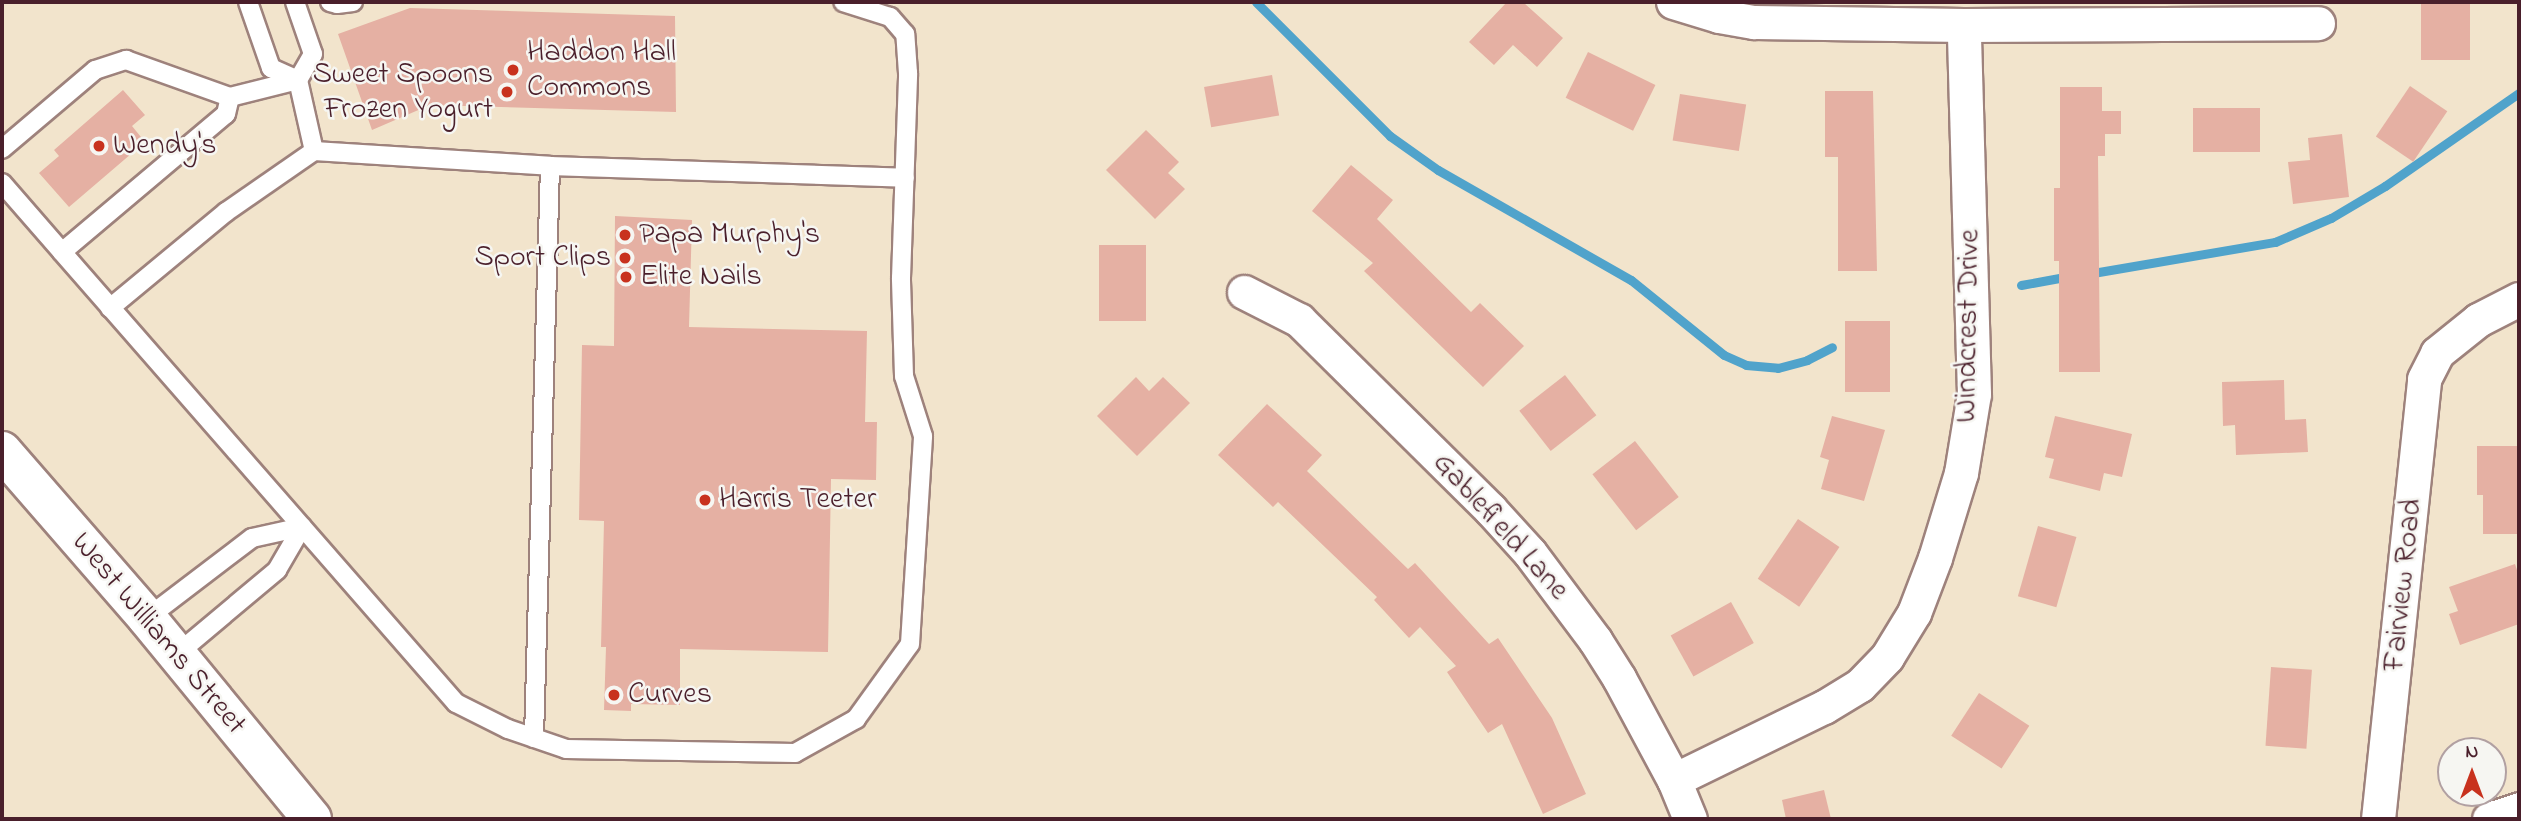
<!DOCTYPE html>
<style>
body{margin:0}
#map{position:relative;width:2521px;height:821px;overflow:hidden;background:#f2e4cc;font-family:"Indie Flower",sans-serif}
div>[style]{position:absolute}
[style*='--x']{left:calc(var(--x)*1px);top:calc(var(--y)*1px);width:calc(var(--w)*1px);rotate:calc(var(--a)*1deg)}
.stream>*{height:9px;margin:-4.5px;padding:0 4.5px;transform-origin:4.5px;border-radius:4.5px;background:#50a3cb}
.building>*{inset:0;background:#e5b0a3;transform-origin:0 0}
.roads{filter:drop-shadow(2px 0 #9e827c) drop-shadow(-2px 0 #9e827c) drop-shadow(0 2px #9e827c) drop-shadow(0 -2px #9e827c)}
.lane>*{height:18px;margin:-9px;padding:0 9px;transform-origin:9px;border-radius:9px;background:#fff}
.street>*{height:33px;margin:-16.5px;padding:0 16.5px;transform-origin:16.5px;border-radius:16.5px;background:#fff}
.primary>*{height:38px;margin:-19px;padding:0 19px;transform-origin:19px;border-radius:19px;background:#fff}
.dots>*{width:19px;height:19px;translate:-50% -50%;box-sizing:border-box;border:4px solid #f6f6f2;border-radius:50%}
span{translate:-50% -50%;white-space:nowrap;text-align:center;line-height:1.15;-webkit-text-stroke:5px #f6f6f2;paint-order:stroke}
.poi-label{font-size:30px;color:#4a1f2b}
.left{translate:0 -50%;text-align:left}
.right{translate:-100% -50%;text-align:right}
.street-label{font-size:30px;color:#4a1f2b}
.frame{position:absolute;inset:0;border:4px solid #4a1f2b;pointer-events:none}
.north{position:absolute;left:2437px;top:737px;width:70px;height:70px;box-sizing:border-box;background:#f6f6f2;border:2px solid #b1a0a2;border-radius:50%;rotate:0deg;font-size:19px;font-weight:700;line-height:28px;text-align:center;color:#4a1f2b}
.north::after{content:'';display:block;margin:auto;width:24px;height:32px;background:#c8321e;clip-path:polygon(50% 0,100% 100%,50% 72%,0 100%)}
</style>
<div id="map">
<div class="stream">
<i style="--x:1256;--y:2;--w:190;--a:45"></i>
<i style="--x:1390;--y:136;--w:59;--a:35.3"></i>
<i style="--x:1438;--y:170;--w:222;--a:29.7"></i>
<i style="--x:1631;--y:280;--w:119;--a:38.9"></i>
<i style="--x:1724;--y:355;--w:24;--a:24"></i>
<i style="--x:1746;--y:365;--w:32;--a:5"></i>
<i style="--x:1778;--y:368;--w:30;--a:-15"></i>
<i style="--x:1807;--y:360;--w:28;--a:-27"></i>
<i style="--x:2087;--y:274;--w:191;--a:-9.7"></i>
<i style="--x:2275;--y:242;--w:61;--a:-23.2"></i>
<i style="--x:2331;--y:218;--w:63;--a:-30.7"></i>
<i style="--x:2385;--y:186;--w:163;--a:-34.8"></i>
<i style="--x:2021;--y:285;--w:50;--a:-10.4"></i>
</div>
<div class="building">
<i style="clip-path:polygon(1507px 2px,1523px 2px,1563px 38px,1537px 67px,1513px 45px,1494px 65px,1469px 42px)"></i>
<i style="left:2421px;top:2px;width:49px;height:58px"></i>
<i style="clip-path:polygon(410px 8px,675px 16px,676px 112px,430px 105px,372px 130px,338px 34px)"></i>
<i style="left:1588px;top:52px;width:75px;height:51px;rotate:26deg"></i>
<i style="left:1272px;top:75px;width:41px;height:69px;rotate:80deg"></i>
<i style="left:2410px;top:86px;width:45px;height:61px;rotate:34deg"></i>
<i style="clip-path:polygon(2060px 87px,2102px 87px,2102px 111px,2121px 111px,2121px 134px,2105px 134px,2105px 156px,2098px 156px,2100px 372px,2059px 372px,2059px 261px,2054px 261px,2054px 188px,2060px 188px)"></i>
<i style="clip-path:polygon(123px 90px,145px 115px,132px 126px,145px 142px,69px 207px,39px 173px,59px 156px,54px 150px)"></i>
<i style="clip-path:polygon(1825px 91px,1873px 91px,1877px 271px,1838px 271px,1838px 157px,1825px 157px)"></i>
<i style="left:1680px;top:94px;width:67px;height:47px;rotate:9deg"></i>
<i style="left:2193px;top:108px;width:67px;height:44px"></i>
<i style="clip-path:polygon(1146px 130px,1179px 162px,1168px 173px,1185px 189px,1155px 219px,1106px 170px)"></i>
<i style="clip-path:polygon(2342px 134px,2349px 197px,2293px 204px,2288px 162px,2310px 160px,2308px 138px)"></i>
<i style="clip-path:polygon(1351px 165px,1393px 200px,1377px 219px,1471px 312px,1480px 303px,1524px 346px,1483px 387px,1364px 271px,1373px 263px,1312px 211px)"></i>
<i style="clip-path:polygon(615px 216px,692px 220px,689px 327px,867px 331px,865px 422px,877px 422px,876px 480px,831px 479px,828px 652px,680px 649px,680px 705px,631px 704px,631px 711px,604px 710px,606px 647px,601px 647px,604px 521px,579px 520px,582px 345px,614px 346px)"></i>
<i style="left:1099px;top:245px;width:47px;height:76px"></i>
<i style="left:1845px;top:321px;width:45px;height:71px"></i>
<i style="left:1565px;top:375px;width:51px;height:58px;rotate:52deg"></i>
<i style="clip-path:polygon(1136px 377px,1149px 391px,1163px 377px,1190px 403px,1137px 456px,1097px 416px)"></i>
<i style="clip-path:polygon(2284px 380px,2285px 420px,2306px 419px,2308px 452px,2236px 455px,2235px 425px,2223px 426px,2222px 382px)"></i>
<i style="clip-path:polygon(1267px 404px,1322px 455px,1307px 471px,1408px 569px,1415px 563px,1489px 644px,1498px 638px,1552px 718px,1586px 794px,1543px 814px,1502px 724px,1488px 733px,1447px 672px,1456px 666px,1420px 627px,1409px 638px,1374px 600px,1377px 597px,1278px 502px,1273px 507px,1218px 455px)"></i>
<i style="clip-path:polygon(1832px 416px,1885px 430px,1864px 501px,1821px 489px,1829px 460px,1820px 457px)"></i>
<i style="clip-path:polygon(2055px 416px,2132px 434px,2122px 477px,2104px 473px,2100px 491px,2049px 478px,2054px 459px,2045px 457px)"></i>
<i style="left:1635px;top:441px;width:71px;height:54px;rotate:52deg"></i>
<i style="clip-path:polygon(2477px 446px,2519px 446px,2519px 534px,2483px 534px,2483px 495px,2477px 495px)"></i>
<i style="left:1798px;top:519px;width:50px;height:72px;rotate:34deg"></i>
<i style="left:2038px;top:526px;width:40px;height:73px;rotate:16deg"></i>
<i style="clip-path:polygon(2515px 564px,2519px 576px,2519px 624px,2460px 645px,2449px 614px,2458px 611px,2449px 587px)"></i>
<i style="left:1731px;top:602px;width:47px;height:69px;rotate:61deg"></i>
<i style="left:2271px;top:667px;width:41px;height:79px;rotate:4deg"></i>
<i style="left:1979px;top:693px;width:60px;height:51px;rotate:33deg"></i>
<i style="clip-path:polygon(1824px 790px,1831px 819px,1786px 819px,1782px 800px)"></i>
</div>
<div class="roads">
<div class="lane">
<i style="--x:248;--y:2;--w:70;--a:70.8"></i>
<i style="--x:271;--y:68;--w:30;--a:24"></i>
<i style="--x:295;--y:2;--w:55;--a:70.9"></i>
<i style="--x:313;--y:54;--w:30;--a:120"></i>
<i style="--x:298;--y:80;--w:73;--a:77.3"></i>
<i style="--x:330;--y:2;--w:7;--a:16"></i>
<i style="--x:337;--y:4;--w:16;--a:-7"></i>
<i style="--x:2;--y:149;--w:122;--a:-40.3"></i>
<i style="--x:95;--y:70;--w:33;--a:-18"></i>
<i style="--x:126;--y:60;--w:110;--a:19.6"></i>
<i style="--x:230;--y:97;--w:70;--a:-14"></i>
<i style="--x:2;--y:183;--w:91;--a:49"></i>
<i style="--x:62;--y:252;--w:214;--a:-40.1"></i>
<i style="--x:226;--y:114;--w:17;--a:-77"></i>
<i style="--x:62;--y:252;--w:599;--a:48.86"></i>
<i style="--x:456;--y:703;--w:58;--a:26.6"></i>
<i style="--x:508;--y:729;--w:61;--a:19"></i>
<i style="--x:566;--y:749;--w:229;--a:1"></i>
<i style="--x:795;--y:753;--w:70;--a:-29.1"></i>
<i style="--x:856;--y:719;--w:92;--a:-54.2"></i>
<i style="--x:910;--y:644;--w:208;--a:-86.4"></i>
<i style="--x:923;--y:436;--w:63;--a:-107.6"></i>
<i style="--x:904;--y:376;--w:98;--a:-91.8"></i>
<i style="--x:901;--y:278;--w:205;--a:-88"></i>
<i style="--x:908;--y:73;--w:39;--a:-94"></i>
<i style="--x:905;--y:34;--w:23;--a:-131"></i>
<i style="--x:890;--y:17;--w:49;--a:-162.3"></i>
<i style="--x:110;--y:308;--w:151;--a:-39.6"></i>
<i style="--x:226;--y:212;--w:107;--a:-34.7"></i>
<i style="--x:314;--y:151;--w:236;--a:3.6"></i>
<i style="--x:550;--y:166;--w:355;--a:1.9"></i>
<i style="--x:147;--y:618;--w:132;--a:-37.3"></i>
<i style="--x:252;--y:538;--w:51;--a:-12.4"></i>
<i style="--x:177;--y:654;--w:131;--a:-40"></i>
<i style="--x:277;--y:570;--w:50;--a:-59.8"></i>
<i style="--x:534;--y:738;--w:572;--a:-88.4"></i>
</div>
<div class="street">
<i style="--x:1673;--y:2;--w:48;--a:16.9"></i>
<i style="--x:1719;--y:16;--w:36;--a:10"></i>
<i style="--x:1754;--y:22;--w:210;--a:0.8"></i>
<i style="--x:1964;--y:25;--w:354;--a:-0.3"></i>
<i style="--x:1244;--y:292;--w:62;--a:27"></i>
<i style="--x:1299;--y:320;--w:269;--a:44.7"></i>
<i style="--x:1490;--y:509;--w:59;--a:47.7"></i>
<i style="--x:1530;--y:553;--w:109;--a:53.2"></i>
<i style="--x:1595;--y:640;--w:45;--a:57.7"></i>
<i style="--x:1619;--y:678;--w:116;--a:61.7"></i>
<i style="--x:1674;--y:780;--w:42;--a:67.7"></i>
<i style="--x:1674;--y:780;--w:167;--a:-26"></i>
<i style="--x:1824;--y:707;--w:42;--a:-31.4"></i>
<i style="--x:1860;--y:685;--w:39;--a:-46"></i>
<i style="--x:1887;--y:657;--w:52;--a:-58.5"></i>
<i style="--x:1914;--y:613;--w:59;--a:-69.1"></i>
<i style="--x:1935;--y:558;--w:89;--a:-73"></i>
<i style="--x:1961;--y:473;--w:80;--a:-80.7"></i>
<i style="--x:1974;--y:394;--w:369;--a:-91.6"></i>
<i style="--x:2378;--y:819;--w:442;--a:-84"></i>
<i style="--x:2424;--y:379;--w:29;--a:-63"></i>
<i style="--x:2437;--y:353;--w:53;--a:-38.8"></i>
<i style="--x:2478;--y:320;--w:46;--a:-27.1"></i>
<i style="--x:2489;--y:819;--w:32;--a:-18"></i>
</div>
<div class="primary">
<i style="--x:2;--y:451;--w:221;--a:49"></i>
<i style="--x:147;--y:618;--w:260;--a:50.6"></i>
</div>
</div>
<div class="dots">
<i style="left:513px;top:70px;background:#c8321e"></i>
<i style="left:507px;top:92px;background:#c8321e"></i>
<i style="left:99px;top:146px;background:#c8321e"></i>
<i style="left:625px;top:235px;background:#c8321e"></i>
<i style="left:625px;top:258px;background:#c8321e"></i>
<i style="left:626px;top:277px;background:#c8321e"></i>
<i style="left:705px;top:500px;background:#c8321e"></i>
<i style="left:614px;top:695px;background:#c8321e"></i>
</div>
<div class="poi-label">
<span class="left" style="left:527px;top:70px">Haddon Hall<br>Commons</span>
<span class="right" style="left:493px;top:92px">Sweet Spoons<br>Frozen Yogurt</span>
<span class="left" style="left:113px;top:146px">Wendy's</span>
<span class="left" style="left:639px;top:235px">Papa Murphy's</span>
<span class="right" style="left:611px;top:258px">Sport Clips</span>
<span class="left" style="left:640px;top:277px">Elite Nails</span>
<span class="left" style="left:719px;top:500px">Harris Teeter</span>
<span class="left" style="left:628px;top:695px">Curves</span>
</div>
<div class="street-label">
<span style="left:1969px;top:326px;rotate:-89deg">Windcrest Drive</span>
<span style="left:1500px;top:527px;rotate:48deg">Gablefield Lane</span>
<span style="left:2404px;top:585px;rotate:-84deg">Fairview Road</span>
<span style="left:158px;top:634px;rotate:50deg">West Williams Street</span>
</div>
<div class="frame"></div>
<div class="north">N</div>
</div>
